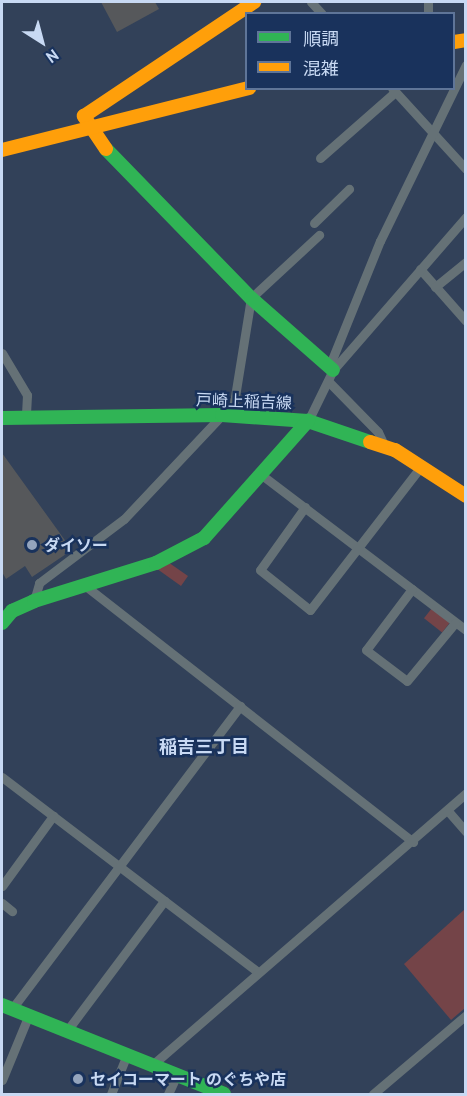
<!DOCTYPE html>
<meta charset="utf-8">
<style>
body{margin:0}
#map{position:relative;width:467px;height:1096px;overflow:hidden;background:#324159;font-family:"PT Sans","Noto Sans JP",sans-serif}
div>[style]{position:absolute}
[style*='--x']{left:calc(var(--x)*1px);top:calc(var(--y)*1px);width:calc(var(--w)*1px);rotate:calc(var(--a)*1deg)}
.green>*{inset:0;background:#744448;transform-origin:0 0}
.building>*{inset:0;background:#56585b}
.street>*{height:9px;margin:-4.5px;padding:0 4.5px;transform-origin:4.5px;border-radius:4.5px;background:#657176}
.fast>*{height:14px;margin:-7px;padding:0 7px;transform-origin:7px;border-radius:7px;background:#30b455}
.slow>*{height:14px;margin:-7px;padding:0 7px;transform-origin:7px;border-radius:7px;background:#ff9f0a}
.dots>*{width:16px;height:16px;translate:-50% -50%;box-sizing:border-box;border:3px solid #19325c;border-radius:50%}
span{translate:-50% -50%;white-space:nowrap;text-align:center;line-height:1.15;-webkit-text-stroke:5px #19325c;paint-order:stroke}
.street-label{font-size:16px;color:#c8d9f3}
.poi-label{font-size:16px;color:#c8d9f3;font-weight:700}
.left{translate:0 -50%;text-align:left}
.neighbourhood-label{font-size:18px;color:#c8d9f3;font-weight:700}
.frame{position:absolute;inset:0;border:3px solid #c8d9f3;pointer-events:none}
.legend{position:absolute;left:245px;top:12px;width:210px;height:78px;box-sizing:border-box;background:#19325c;border:2px solid #5f7598;margin:0;padding:8px 10px;list-style:none;font-size:18px;color:#c8d9f3}
.legend li{display:flex;align-items:center;gap:12px;height:30px}
.legend b{width:30px;border:2px solid #5f7598}
.north{position:absolute;left:12px;top:12px;width:60px;height:60px;-webkit-text-stroke:4px #19325c;paint-order:stroke;rotate:144deg;font-size:16px;font-weight:700;line-height:24px;text-align:center;color:#c8d9f3}
.north::after{content:'';display:block;margin:auto;width:21px;height:27px;background:#c8d9f3;clip-path:polygon(50% 0,100% 100%,50% 72%,0 100%)}
</style>
<div id="map">
<div class="green">
<i style="clip-path:polygon(165px 560px,188px 576px,181px 586px,153px 566px)"></i>
<i style="left:432px;top:608px;width:23px;height:13px;rotate:38deg"></i>
<i style="clip-path:polygon(465px 909px,465px 1008px,451px 1020px,404px 964px)"></i>
</div>
<div class="building">
<i style="clip-path:polygon(101px 2px,155px 2px,159px 9px,117px 32px)"></i>
<i style="clip-path:polygon(2px 453px,72px 550px,32px 577px,25px 566px,6px 579px,2px 572px)"></i>
</div>
<div class="street">
<i style="--x:311;--y:2;--w:16;--a:47"></i>
<i style="--x:428;--y:2;--w:12;--a:90"></i>
<i style="--x:392;--y:88;--w:110;--a:47.6"></i>
<i style="--x:320;--y:158;--w:100;--a:-41.3"></i>
<i style="--x:314;--y:223;--w:49;--a:-44.2"></i>
<i style="--x:420;--y:269;--w:69;--a:48.5"></i>
<i style="--x:435;--y:287;--w:40;--a:-39"></i>
<i style="--x:2;--y:353;--w:49;--a:59.2"></i>
<i style="--x:27;--y:395;--w:22;--a:93"></i>
<i style="--x:329;--y:367;--w:136;--a:-68"></i>
<i style="--x:380;--y:241;--w:196;--a:-64"></i>
<i style="--x:328;--y:381;--w:71;--a:45.6"></i>
<i style="--x:378;--y:432;--w:14;--a:65"></i>
<i style="--x:232;--y:415;--w:119;--a:-80.8"></i>
<i style="--x:251;--y:298;--w:93;--a:-42.8"></i>
<i style="--x:308;--y:421;--w:57;--a:-63.9"></i>
<i style="--x:333;--y:370;--w:203;--a:-49"></i>
<i style="--x:263;--y:476;--w:255;--a:37.2"></i>
<i style="--x:305;--y:507;--w:77;--a:125.5"></i>
<i style="--x:260;--y:570;--w:64;--a:38.7"></i>
<i style="--x:310;--y:610;--w:183;--a:-52.3"></i>
<i style="--x:83;--y:584;--w:419;--a:38"></i>
<i style="--x:412;--y:589;--w:76;--a:127"></i>
<i style="--x:366;--y:650;--w:51;--a:37.1"></i>
<i style="--x:407;--y:681;--w:75;--a:-50.4"></i>
<i style="--x:34;--y:601;--w:19;--a:-74"></i>
<i style="--x:39;--y:583;--w:106;--a:-37"></i>
<i style="--x:124;--y:519;--w:143;--a:-46.7"></i>
<i style="--x:2;--y:777;--w:322;--a:37.3"></i>
<i style="--x:448;--y:811;--w:28;--a:49"></i>
<i style="--x:2;--y:886;--w:87;--a:-53.9"></i>
<i style="--x:2;--y:903;--w:13;--a:39"></i>
<i style="--x:11;--y:1010;--w:381;--a:-53"></i>
<i style="--x:66;--y:1032;--w:164;--a:-53.2"></i>
<i style="--x:151;--y:1066;--w:417;--a:-40.9"></i>
<i style="--x:2;--y:1080;--w:68;--a:-67.6"></i>
<i style="--x:111;--y:1094;--w:40;--a:-68"></i>
<i style="--x:168;--y:1094;--w:21;--a:-65"></i>
<i style="--x:373;--y:1094;--w:122;--a:-40.3"></i>
</div>
<div class="fast">
<i style="--x:106;--y:149;--w:208;--a:45.8"></i>
<i style="--x:251;--y:298;--w:109;--a:41.3"></i>
<i style="--x:2;--y:418;--w:220;--a:-0.8"></i>
<i style="--x:222;--y:415;--w:86;--a:4"></i>
<i style="--x:308;--y:421;--w:65;--a:18.7"></i>
<i style="--x:2;--y:623;--w:16;--a:-50"></i>
<i style="--x:12;--y:611;--w:24;--a:-24"></i>
<i style="--x:34;--y:601;--w:128;--a:-17.3"></i>
<i style="--x:156;--y:563;--w:54;--a:-27.5"></i>
<i style="--x:204;--y:538;--w:157;--a:-48.4"></i>
<i style="--x:2;--y:1005;--w:239;--a:21.8"></i>
</div>
<div class="slow">
<i style="--x:454;--y:42;--w:12;--a:-9"></i>
<i style="--x:106;--y:149;--w:40;--a:-124"></i>
<i style="--x:84;--y:116;--w:205;--a:-33.8"></i>
<i style="--x:2;--y:150;--w:255;--a:-14.1"></i>
<i style="--x:370;--y:442;--w:26;--a:18"></i>
<i style="--x:395;--y:450;--w:85;--a:32.9"></i>
</div>
<div class="dots">
<i style="left:32px;top:545px;background:#94a4bd"></i>
<i style="left:78px;top:1079px;background:#94a4bd"></i>
</div>
<div class="street-label">
<span style="left:244px;top:401px;rotate:2deg">戸崎上稲吉線</span>
</div>
<div class="poi-label">
<span class="left" style="left:44px;top:545px">ダイソー</span>
<span class="left" style="left:90px;top:1079px">セイコーマート のぐちや店</span>
</div>
<div class="neighbourhood-label">
<span style="left:204px;top:747px">稲吉三丁目</span>
</div>
<div class="frame"></div>
<ul class="legend">
<li><b style="height:8px;background:#30b455"></b>順調</li>
<li><b style="height:8px;background:#ff9f0a"></b>混雑</li>
</ul>
<div class="north">N</div>
</div>
